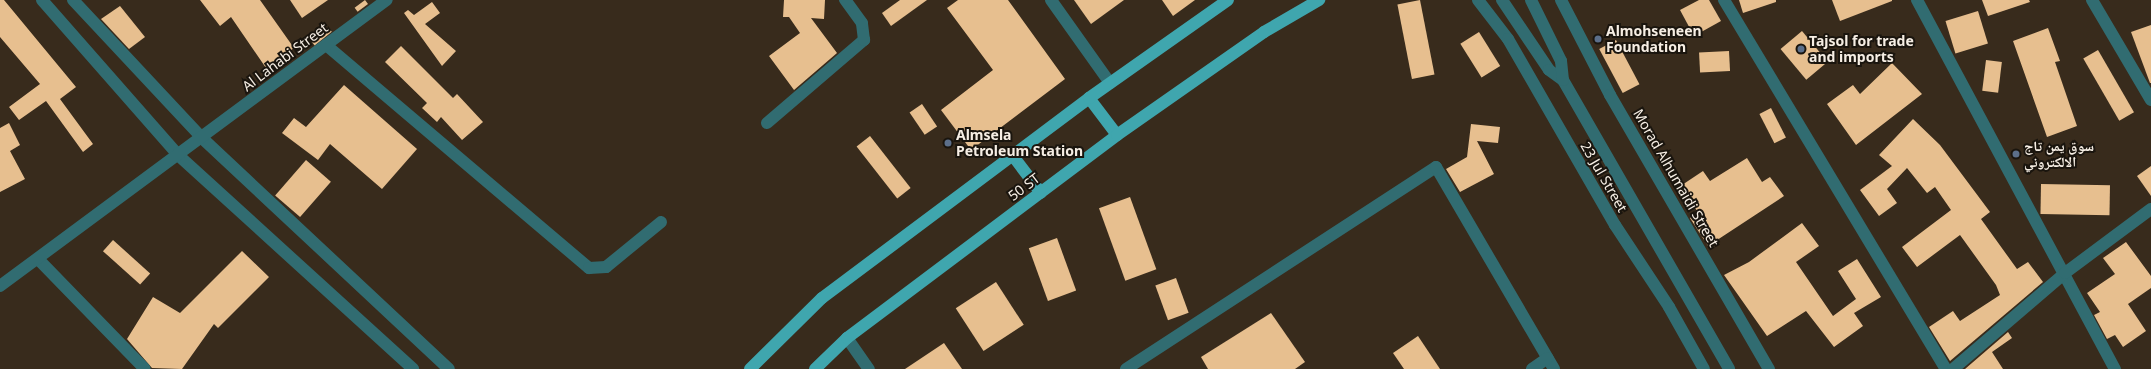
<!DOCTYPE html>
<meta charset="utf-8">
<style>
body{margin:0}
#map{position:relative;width:2151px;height:369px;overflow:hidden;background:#382b1c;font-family:"Noto Sans","Noto Naskh Arabic",sans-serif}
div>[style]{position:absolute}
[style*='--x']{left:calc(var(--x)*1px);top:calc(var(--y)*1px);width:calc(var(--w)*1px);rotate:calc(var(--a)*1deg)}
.building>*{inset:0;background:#e7bf8f;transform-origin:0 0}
.minor>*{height:12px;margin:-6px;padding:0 6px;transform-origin:6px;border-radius:6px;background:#316c71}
.major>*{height:12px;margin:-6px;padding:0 6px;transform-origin:6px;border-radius:6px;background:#3fa6ae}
.dots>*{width:11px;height:11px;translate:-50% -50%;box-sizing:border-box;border:2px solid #1a150e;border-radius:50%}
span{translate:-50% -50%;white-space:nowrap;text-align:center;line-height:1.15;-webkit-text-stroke:4px #1a150e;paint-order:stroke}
.poi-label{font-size:14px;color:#f6eee4;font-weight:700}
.left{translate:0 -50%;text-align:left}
.street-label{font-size:14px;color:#f6eee4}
</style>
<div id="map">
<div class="building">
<i style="clip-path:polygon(0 0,4px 0,76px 87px,60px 99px,93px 144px,83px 152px,46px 101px,19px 120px,9px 107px,40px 84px,0 37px)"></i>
<i style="clip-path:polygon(200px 0,260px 0,294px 48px,266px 68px,231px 17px,220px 26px)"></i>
<i style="clip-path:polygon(290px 0,328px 0,302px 18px)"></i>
<i style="left:365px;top:0;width:5px;height:13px;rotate:53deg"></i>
<i style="clip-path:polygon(784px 0,825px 0,824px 19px,811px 18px,837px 53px,794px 90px,769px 56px,800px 33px,789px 17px,783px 17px)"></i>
<i style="clip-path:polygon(900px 0,927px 0,891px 26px,882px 13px)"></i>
<i style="clip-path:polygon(958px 0,1008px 0,1065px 79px,971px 150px,941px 110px,993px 70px,947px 8px)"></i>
<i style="clip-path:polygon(1074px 0,1124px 0,1091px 24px)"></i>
<i style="clip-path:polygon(1162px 0,1195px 0,1173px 16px)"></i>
<i style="left:1420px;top:0;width:76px;height:23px;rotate:79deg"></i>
<i style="clip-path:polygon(1699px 0,1709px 0,1721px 21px,1694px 36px,1680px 10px)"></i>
<i style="clip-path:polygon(1739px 0,1776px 0,1776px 2px,1743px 13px)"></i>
<i style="clip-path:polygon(1832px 0,1892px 0,1892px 1px,1840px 21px)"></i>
<i style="clip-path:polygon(1982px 0,2029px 0,2030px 2px,1988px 16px)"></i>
<i style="clip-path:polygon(432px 2px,440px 13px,425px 24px,456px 51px,442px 66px,404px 13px,408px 10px,414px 15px)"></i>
<i style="clip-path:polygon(120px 6px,145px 37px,129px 49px,101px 19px)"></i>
<i style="left:1978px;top:11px;width:34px;height:34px;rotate:73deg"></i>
<i style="clip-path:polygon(2151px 25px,2151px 83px,2150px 83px,2131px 32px)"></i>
<i style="left:328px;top:27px;width:6px;height:22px;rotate:51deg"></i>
<i style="clip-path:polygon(2048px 28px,2060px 61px,2055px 62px,2077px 126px,2047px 137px,2013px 41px)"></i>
<i style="left:1802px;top:31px;width:40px;height:28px;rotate:50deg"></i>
<i style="left:1479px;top:32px;width:40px;height:22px;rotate:58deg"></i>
<i style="left:1616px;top:40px;width:50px;height:19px;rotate:62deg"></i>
<i style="clip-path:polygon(401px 46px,453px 98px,457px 94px,483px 122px,462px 140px,441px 117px,437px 122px,422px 108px,427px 103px,385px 62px)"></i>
<i style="left:2098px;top:50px;width:72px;height:17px;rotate:60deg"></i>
<i style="left:1729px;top:51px;width:20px;height:30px;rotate:87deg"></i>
<i style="left:1986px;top:60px;width:16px;height:31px;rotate:7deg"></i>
<i style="clip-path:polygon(1892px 63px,1922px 94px,1856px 145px,1827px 104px,1853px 85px,1860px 94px)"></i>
<i style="clip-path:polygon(344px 85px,417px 149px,382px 189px,330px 144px,318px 160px,282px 133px,294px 118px,306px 127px)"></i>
<i style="left:922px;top:104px;width:27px;height:15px;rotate:56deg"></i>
<i style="left:1771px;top:108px;width:33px;height:13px;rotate:63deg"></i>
<i style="clip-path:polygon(1913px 119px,1940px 145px,1990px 212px,1981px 219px,2017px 269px,2028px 262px,2043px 282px,1950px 361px,1929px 327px,1953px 311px,1960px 321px,2000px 295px,1996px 285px,1960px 235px,1917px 267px,1902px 247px,1951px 210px,1935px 187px,1927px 193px,1907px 168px,1887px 189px,1897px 203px,1879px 216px,1860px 190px,1892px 166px,1879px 155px)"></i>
<i style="clip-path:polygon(9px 123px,20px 145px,10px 151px,25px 179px,0 192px,0 128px)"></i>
<i style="clip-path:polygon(1471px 124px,1500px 127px,1498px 143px,1477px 141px,1494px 174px,1460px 192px,1446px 169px,1467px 157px)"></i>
<i style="left:870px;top:136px;width:66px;height:17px;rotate:52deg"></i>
<i style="clip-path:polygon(1747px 158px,1762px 182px,1770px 177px,1784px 196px,1708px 246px,1690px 218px,1698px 212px,1679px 187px,1703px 171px,1710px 181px)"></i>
<i style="left:306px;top:160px;width:33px;height:47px;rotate:41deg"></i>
<i style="clip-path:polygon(2151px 166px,2151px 196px,2137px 176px)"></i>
<i style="left:2041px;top:184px;width:69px;height:30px;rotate:1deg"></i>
<i style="left:1130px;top:197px;width:77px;height:33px;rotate:70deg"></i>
<i style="clip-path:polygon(1802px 223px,1819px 246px,1796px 262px,1833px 316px,1856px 299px,1838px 271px,1857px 259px,1881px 297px,1854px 313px,1863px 326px,1834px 347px,1806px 311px,1767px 336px,1724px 275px,1749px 262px)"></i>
<i style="left:1057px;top:238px;width:56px;height:30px;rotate:70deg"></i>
<i style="left:113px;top:240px;width:50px;height:15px;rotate:42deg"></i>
<i style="clip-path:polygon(2126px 242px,2151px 276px,2151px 288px,2128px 304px,2146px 331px,2123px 347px,2115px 335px,2107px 339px,2094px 315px,2100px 312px,2087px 293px,2115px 274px,2103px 258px)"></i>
<i style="clip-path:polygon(242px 251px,269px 277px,218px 328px,214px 324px,182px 369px,152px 368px,127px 339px,153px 297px,180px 313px)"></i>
<i style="left:1176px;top:278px;width:37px;height:22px;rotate:70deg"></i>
<i style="left:996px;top:282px;width:51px;height:48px;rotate:57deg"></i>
<i style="clip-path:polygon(1271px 313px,1305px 362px,1295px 369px,1208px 369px,1201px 357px)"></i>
<i style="clip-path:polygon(2008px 332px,2012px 338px,1992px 352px,2003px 369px,1965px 369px)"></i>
<i style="clip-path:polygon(1418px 336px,1440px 369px,1404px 369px,1393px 353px)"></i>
<i style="clip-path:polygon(944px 343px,962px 369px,905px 369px)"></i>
</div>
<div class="minor">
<i style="--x:42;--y:0;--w:206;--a:48.7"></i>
<i style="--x:178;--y:155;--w:318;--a:42.3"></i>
<i style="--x:73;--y:0;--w:189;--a:46.9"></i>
<i style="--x:202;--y:138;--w:338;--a:43.1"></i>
<i style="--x:1051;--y:0;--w:102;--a:54.6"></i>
<i style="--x:1478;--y:0;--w:49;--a:52.4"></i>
<i style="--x:1508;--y:39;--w:215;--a:60.1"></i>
<i style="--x:1615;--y:225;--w:98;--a:56.6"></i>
<i style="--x:1669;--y:307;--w:71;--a:60.6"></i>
<i style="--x:1502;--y:0;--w:84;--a:56.1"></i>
<i style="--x:1549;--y:70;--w:17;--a:36"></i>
<i style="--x:1563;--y:80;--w:333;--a:60.1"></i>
<i style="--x:1531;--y:0;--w:68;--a:63.8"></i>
<i style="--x:1561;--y:61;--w:19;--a:84"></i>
<i style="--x:1561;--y:0;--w:107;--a:62.7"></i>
<i style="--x:1610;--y:95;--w:317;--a:59.9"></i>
<i style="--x:1724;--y:0;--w:431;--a:59"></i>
<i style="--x:1917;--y:0;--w:419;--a:61.8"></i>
<i style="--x:2092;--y:0;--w:116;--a:59.5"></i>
<i style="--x:326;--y:45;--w:345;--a:40.3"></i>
<i style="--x:589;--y:268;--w:17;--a:-3"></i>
<i style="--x:606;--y:267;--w:71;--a:-39.3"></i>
<i style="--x:767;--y:123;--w:128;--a:-40.6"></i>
<i style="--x:864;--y:40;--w:17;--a:-97"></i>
<i style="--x:862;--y:23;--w:29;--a:-126"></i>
<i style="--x:38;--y:259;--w:153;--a:45.8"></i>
<i style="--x:0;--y:286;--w:481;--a:-36.5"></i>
<i style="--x:847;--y:338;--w:38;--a:55"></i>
<i style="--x:1126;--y:369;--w:370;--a:-33.1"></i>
<i style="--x:1436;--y:167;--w:234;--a:59.7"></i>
<i style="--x:1532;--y:369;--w:19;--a:-35"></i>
<i style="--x:1953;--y:369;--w:148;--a:-40.6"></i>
<i style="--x:2065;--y:273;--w:107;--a:-36.7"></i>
</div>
<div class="major">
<i style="--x:1089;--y:98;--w:46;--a:52.9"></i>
<i style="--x:1013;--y:156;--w:46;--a:52.9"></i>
<i style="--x:750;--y:369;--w:101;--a:-44.6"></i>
<i style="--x:822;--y:298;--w:334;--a:-36.8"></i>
<i style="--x:1089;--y:98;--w:170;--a:-35.2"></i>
<i style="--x:815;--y:369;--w:45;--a:-44.1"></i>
<i style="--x:847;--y:338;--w:338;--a:-36.9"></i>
<i style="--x:1117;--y:135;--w:179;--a:-35"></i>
<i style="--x:1264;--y:32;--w:64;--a:-30.2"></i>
</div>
<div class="dots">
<i style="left:1598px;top:39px;background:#5c6f8a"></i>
<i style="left:1801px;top:49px;background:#5c6f8a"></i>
<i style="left:948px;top:143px;background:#5c6f8a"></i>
<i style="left:2016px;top:154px;background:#5c6f8a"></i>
</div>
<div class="poi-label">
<span class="left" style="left:1606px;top:39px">Almohseneen<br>Foundation</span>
<span class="left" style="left:1809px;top:49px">Tajsol for trade<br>and imports</span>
<span class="left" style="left:956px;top:143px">Almsela<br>Petroleum Station</span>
<span class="left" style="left:2024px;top:154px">سوق يمن تاج<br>الالكتروني</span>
</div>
<div class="street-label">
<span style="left:285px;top:57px;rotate:-37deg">Al Lahabi Street</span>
<span style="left:1604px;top:177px;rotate:60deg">23 Jul Street</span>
<span style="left:1676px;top:178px;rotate:60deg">Morad Alhumaidi Street</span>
<span style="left:1024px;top:187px;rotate:-37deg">50 ST</span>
</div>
</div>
